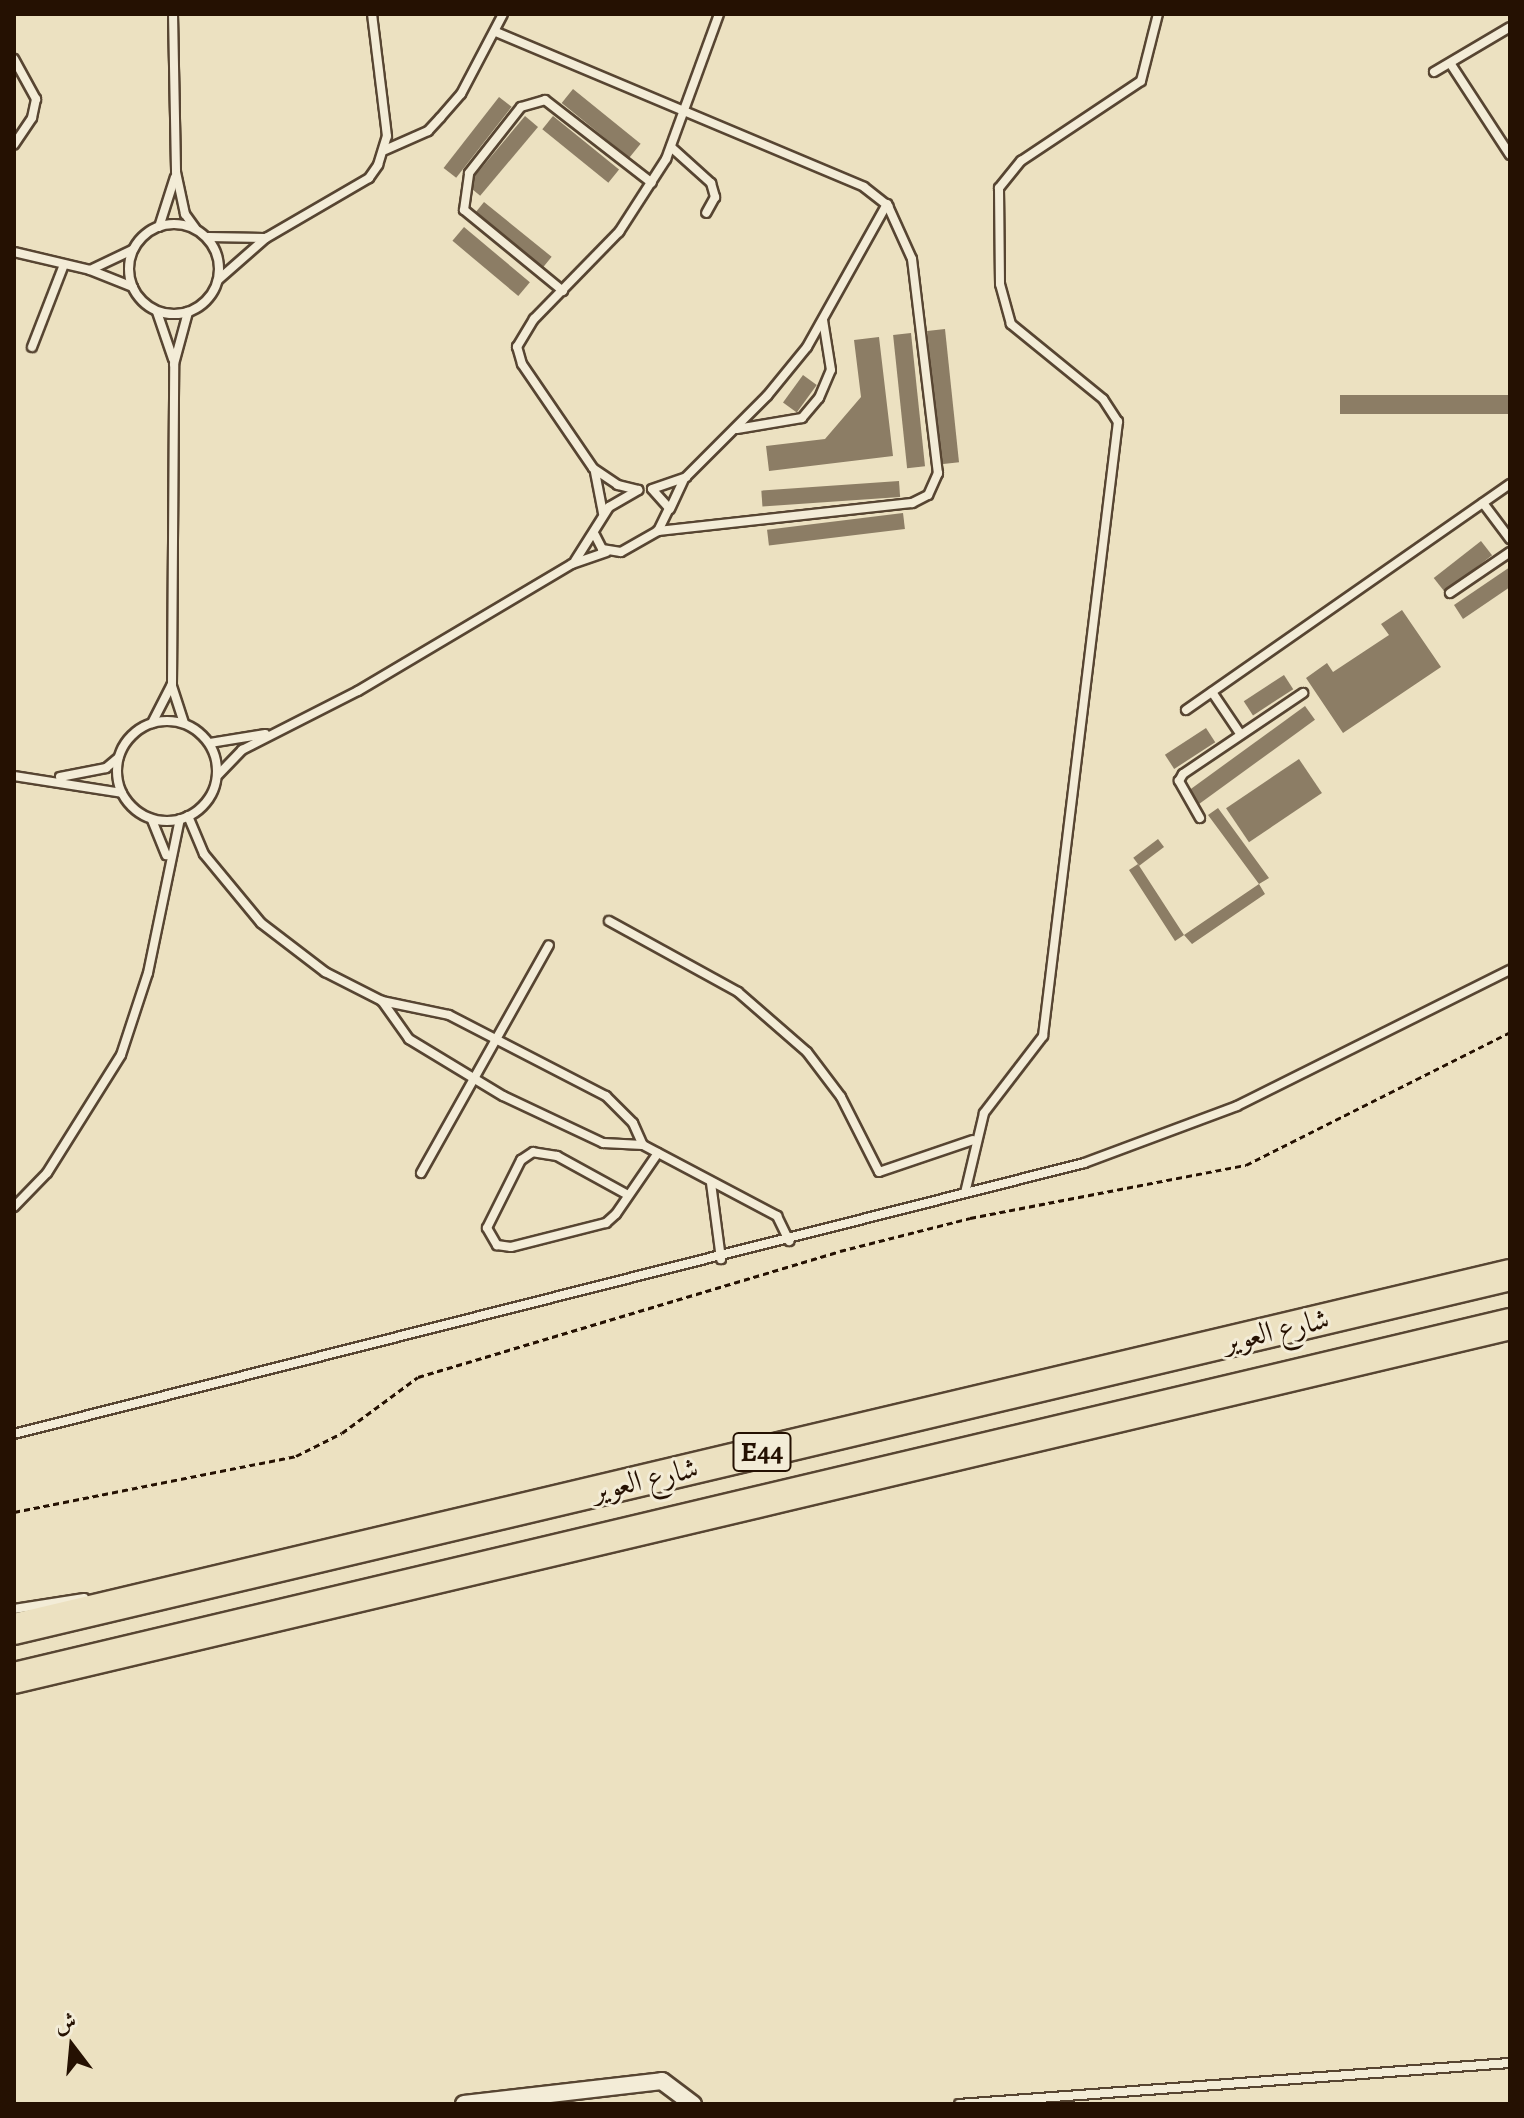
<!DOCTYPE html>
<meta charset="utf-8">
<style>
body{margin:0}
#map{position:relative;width:1524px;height:2118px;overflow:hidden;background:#ece1c1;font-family:Alegreya,Amiri,serif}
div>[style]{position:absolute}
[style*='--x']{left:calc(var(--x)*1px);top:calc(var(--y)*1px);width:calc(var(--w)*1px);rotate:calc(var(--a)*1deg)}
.building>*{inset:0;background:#8c7d65;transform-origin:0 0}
.path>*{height:3px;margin-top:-1.5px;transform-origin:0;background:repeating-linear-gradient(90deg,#251102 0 6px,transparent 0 10px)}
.roads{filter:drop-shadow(2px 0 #574532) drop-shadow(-2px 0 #574532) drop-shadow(0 2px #574532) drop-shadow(0 -2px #574532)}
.lane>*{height:8px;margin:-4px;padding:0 4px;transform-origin:4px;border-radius:4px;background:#f3ecd7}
.lane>.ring{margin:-4px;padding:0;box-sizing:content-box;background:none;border:8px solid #f3ecd7;border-radius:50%}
.street>*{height:16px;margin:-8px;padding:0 8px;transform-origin:8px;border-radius:8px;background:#f3ecd7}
.highway>*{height:30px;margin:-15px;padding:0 15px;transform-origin:15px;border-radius:15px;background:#ece1c1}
span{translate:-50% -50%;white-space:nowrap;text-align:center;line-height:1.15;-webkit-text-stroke:6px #f3ecd7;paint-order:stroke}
.shield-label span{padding:2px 6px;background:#f3ecd7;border:2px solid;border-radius:6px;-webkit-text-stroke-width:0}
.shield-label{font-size:28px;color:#251102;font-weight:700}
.street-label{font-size:30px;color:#251102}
.frame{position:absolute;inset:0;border:16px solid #251102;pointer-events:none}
.north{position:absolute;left:32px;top:2006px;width:80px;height:80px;-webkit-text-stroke:6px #f3ecd7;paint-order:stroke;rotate:344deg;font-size:22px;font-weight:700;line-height:32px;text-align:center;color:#251102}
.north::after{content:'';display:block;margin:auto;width:28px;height:36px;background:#251102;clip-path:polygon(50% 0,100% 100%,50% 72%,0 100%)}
</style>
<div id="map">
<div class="building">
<i style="left:573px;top:89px;width:87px;height:18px;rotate:39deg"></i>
<i style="left:499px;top:97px;width:16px;height:90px;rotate:38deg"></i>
<i style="left:525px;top:116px;width:17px;height:90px;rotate:40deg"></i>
<i style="left:553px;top:116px;width:85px;height:17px;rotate:39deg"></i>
<i style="left:484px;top:202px;width:87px;height:18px;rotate:39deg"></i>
<i style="left:464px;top:227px;width:86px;height:18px;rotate:40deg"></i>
<i style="left:945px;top:329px;width:134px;height:18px;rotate:84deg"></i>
<i style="left:911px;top:333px;width:134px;height:18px;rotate:84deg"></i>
<i style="clip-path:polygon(879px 337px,893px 456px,769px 471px,766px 446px,825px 439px,861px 397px,854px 340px)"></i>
<i style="left:803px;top:375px;width:17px;height:34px;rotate:36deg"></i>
<i style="left:1510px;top:395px;width:19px;height:170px;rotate:90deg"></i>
<i style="left:899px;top:481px;width:16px;height:138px;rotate:86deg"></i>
<i style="left:903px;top:513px;width:16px;height:137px;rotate:83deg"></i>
<i style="left:1481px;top:541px;width:18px;height:60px;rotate:52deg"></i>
<i style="clip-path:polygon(1510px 567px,1510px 587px,1463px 619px,1454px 605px)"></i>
<i style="clip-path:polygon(1402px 610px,1441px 667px,1343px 733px,1306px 678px,1327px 663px,1333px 672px,1389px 635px,1381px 624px)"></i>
<i style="left:1284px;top:675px;width:17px;height:48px;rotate:57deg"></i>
<i style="left:1305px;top:706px;width:17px;height:145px;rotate:54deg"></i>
<i style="left:1206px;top:728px;width:17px;height:49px;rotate:57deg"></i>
<i style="left:1299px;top:759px;width:41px;height:88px;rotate:56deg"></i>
<i style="clip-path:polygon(1218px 808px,1269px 878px,1259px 884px,1265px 894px,1192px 944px,1184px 935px,1175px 941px,1129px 870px,1138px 864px,1184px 935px,1259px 884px,1208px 815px)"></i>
<i style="left:1158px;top:839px;width:10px;height:31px;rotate:53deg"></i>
</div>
<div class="path">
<i style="--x:14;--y:1512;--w:288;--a:-11.2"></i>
<i style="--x:296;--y:1456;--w:51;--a:-26.6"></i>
<i style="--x:342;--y:1433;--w:94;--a:-36.4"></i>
<i style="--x:418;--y:1377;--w:440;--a:-16.6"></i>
<i style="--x:840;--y:1251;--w:134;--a:-14.2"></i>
<i style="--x:970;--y:1218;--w:281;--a:-10.9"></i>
<i style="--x:1246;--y:1165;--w:296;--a:-26.7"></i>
</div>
<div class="roads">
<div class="lane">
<i style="--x:173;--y:14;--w:158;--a:88.9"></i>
<i style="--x:176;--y:172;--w:43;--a:77.9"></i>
<i style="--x:185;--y:214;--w:17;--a:54"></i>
<i style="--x:496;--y:32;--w:399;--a:22.8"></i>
<i style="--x:864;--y:187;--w:31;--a:38"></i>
<i style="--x:888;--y:206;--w:58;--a:65.6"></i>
<i style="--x:912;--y:259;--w:216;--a:83.1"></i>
<i style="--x:938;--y:473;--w:24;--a:114"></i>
<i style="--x:928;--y:495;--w:18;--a:153"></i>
<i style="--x:912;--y:503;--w:256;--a:173.7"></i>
<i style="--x:14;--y:59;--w:46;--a:61.2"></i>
<i style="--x:36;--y:99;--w:19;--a:102"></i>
<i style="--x:32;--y:118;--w:32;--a:124"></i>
<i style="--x:1452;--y:66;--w:106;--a:56.9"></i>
<i style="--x:1434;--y:72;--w:88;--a:-30.6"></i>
<i style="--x:671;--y:147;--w:54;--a:42"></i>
<i style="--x:711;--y:183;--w:15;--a:74"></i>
<i style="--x:715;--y:197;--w:18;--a:119"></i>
<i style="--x:385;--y:150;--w:47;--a:-23.8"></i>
<i style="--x:428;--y:131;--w:18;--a:-47"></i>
<i style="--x:440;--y:118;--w:32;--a:-49"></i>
<i style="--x:461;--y:94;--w:90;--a:-62.3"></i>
<i class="ring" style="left:129px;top:224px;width:82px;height:82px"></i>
<i style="--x:159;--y:227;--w:52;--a:-72.3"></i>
<i style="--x:208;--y:237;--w:57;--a:1"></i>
<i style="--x:14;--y:252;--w:78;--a:13.3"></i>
<i style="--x:90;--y:270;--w:46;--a:21.6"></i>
<i style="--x:90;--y:270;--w:47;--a:-25.5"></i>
<i style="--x:218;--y:280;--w:64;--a:-41.2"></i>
<i style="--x:266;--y:238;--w:119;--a:-30.2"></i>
<i style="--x:369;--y:178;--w:16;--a:-55"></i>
<i style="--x:378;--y:165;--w:30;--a:-73"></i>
<i style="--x:387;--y:136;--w:123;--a:-97"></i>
<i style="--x:563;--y:291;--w:128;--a:-140.7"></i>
<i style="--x:464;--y:210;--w:37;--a:-82"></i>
<i style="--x:469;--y:173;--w:84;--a:-51.8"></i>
<i style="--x:521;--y:107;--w:25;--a:-16"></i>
<i style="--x:545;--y:100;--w:135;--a:37.8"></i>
<i style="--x:157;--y:312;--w:50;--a:71.2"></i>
<i style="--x:32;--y:347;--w:86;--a:-68.8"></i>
<i style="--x:737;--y:429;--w:66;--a:-9.6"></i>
<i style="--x:802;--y:418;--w:26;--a:-50"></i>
<i style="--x:819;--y:398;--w:30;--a:-67"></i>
<i style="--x:831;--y:370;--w:51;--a:-99.1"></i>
<i style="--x:595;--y:472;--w:42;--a:79"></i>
<i style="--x:652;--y:489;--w:36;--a:-19"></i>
<i style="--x:686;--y:477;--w:115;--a:-45"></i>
<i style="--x:767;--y:396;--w:63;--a:-50.8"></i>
<i style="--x:807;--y:347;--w:164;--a:-60.8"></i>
<i style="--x:638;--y:490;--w:21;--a:-166"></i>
<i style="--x:618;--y:485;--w:30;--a:-146"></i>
<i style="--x:593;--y:468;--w:126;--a:-124.3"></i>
<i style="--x:522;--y:364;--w:18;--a:-106"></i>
<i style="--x:517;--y:347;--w:33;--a:-59"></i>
<i style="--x:534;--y:319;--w:122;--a:-45.7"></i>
<i style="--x:619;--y:232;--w:87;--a:-57.2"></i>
<i style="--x:666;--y:159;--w:154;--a:-69.9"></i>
<i style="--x:1483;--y:503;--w:45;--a:53.1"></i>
<i style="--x:670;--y:509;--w:33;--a:-65"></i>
<i style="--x:595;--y:535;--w:16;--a:63"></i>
<i style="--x:602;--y:549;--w:19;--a:9"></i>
<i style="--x:621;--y:552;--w:43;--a:-29.6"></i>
<i style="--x:658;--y:531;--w:25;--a:-64"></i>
<i style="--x:669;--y:508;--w:25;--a:-132"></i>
<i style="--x:575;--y:561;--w:64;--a:-57.8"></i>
<i style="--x:609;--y:507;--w:34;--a:-30"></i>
<i style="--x:1450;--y:593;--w:73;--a:-34.3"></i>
<i style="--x:1212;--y:692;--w:48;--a:56"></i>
<i style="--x:1186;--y:710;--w:395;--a:-34.9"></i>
<i class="ring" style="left:117px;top:721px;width:92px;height:92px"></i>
<i style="--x:152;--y:723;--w:42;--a:-62.8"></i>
<i style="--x:184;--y:723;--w:40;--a:-108"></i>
<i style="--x:172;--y:685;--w:321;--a:-89.6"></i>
<i style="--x:174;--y:364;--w:54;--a:-74.9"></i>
<i style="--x:210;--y:743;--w:56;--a:-9.3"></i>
<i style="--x:218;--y:775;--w:35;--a:-46"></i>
<i style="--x:242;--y:750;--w:130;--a:-27"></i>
<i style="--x:358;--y:691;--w:249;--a:-30.7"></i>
<i style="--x:572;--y:564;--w:36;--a:-19"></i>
<i style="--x:14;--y:776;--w:109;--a:8.9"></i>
<i style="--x:60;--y:777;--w:47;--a:-11.1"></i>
<i style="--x:106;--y:768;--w:16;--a:-40"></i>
<i style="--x:188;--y:816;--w:41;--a:67.2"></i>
<i style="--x:204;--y:854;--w:89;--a:50.4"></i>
<i style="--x:261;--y:923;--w:81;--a:37.4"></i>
<i style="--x:325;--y:972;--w:64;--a:27"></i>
<i style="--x:382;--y:1001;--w:68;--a:11.8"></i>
<i style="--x:449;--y:1015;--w:177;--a:27.3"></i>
<i style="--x:606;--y:1096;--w:38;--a:45"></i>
<i style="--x:633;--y:1123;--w:24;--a:66"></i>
<i style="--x:643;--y:1145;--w:40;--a:-177.1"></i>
<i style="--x:603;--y:1143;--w:110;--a:-154.8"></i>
<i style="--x:503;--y:1096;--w:110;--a:-148.8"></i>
<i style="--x:409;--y:1039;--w:47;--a:-125.4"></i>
<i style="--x:1200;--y:818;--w:43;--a:-119.6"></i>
<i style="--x:1179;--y:781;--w:8;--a:-60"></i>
<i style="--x:1183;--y:774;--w:145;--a:-34"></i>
<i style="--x:152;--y:820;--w:38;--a:68"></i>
<i style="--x:609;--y:921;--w:147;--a:28.8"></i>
<i style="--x:738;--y:992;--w:91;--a:41"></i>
<i style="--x:807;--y:1052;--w:56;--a:52.9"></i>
<i style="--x:841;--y:1097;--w:84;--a:63.1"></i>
<i style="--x:879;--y:1172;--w:99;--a:-18.8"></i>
<i style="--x:643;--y:1145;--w:152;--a:27.9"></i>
<i style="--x:777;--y:1216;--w:28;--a:64"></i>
<i style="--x:421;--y:1173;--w:261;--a:-60.7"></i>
<i style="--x:711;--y:1183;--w:77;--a:82.5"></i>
<i style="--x:965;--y:1193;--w:82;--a:-76.6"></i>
<i style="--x:984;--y:1113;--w:97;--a:-52.5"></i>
<i style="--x:1043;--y:1036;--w:619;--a:-83.04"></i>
<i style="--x:1118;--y:422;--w:27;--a:-123"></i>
<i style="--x:1103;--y:399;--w:119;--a:-140.8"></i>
<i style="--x:1011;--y:324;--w:41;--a:-105.4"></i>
<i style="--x:1000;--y:284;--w:96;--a:-90.6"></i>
<i style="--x:999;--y:188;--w:35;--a:-51"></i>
<i style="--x:1021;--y:161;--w:144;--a:-33.7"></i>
<i style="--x:1141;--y:81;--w:69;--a:-75.8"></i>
<i style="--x:628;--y:1195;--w:81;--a:-151.2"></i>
<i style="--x:557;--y:1156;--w:24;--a:-171"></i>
<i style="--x:533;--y:1152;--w:14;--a:146"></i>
<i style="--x:521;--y:1160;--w:76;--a:116.6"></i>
<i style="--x:487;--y:1228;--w:20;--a:60"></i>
<i style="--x:497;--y:1245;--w:14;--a:8"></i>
<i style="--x:511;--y:1247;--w:98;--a:-14.2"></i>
<i style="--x:606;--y:1223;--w:13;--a:-42"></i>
<i style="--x:616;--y:1214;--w:74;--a:-55.5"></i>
<i style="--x:14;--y:1207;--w:47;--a:-45.9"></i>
<i style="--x:47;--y:1173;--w:139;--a:-57.9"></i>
<i style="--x:121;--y:1055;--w:86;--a:-71.8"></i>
<i style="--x:148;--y:973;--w:157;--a:-78.3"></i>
<i style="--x:14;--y:1434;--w:1104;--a:-14.21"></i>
<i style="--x:1084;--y:1163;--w:163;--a:-20.4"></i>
<i style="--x:1237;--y:1106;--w:305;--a:-26.5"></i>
<i style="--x:14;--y:1609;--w:71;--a:-8.9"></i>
<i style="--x:959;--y:2104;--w:553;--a:-4.26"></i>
</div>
<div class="street">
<i style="--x:464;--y:2104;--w:199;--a:-6.6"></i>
<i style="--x:662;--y:2081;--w:39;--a:37"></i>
</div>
<div class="highway">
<i style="--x:14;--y:1629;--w:1537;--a:-13.31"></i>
<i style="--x:14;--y:1678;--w:1537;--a:-13.31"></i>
</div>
</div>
<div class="shield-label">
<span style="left:762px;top:1452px">E44</span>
</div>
<div class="street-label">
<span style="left:1276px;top:1330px;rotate:-13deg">شارع العوير</span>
<span style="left:645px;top:1479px;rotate:-13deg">شارع العوير</span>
</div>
<div class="frame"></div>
<div class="north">ش</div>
</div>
